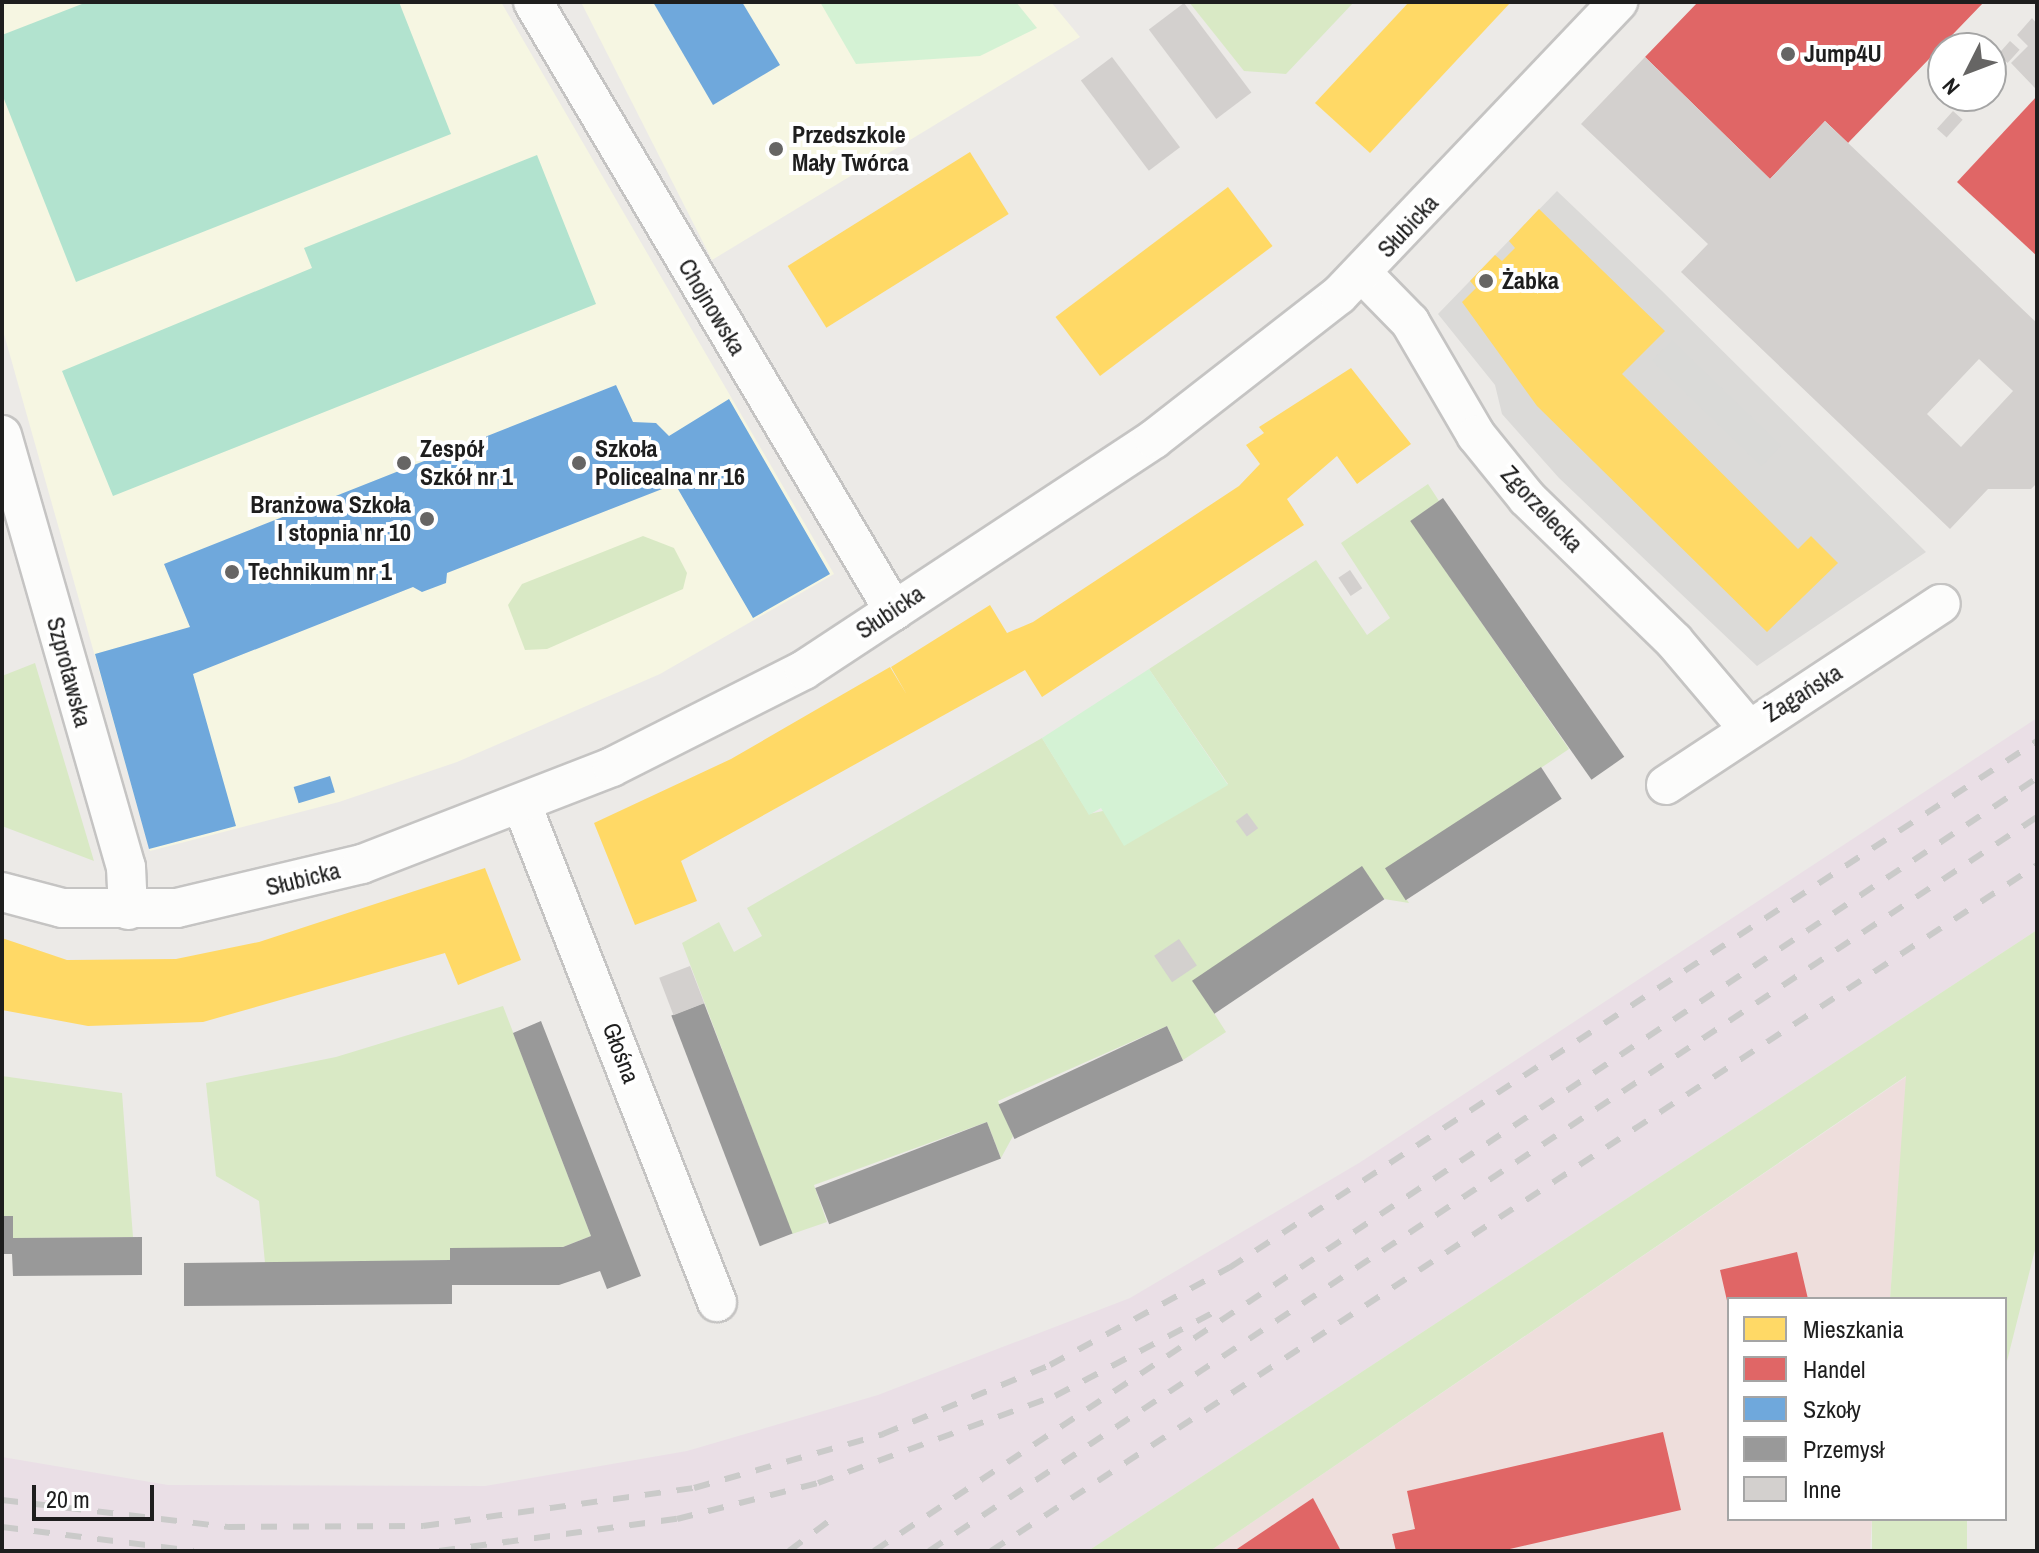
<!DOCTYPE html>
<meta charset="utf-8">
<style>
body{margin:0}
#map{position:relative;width:2039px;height:1553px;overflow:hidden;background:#eceae7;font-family:"Archivo Narrow",sans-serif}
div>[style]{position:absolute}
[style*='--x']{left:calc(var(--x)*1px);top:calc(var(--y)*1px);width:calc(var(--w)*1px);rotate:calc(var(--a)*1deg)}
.residential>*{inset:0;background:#dbdad8}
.commercial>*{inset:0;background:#eededc}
.industrial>*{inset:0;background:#eadfe6}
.education>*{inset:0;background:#f6f6e2}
.religious>*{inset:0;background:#dadad8;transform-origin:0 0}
.grass>*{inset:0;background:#d9e9c5;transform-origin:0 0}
.park>*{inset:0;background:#d4f2d4}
.pitch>*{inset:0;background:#b2e3cf}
.homes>*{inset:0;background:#ffd966;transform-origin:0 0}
.shops>*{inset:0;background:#e06666}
.schools>*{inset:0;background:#6fa8dc;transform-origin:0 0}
.industry>*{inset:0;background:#999;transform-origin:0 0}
.building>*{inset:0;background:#d3d0ce;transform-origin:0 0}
.roads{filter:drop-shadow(2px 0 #c5c4c3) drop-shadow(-2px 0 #c5c4c3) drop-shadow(0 2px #c5c4c3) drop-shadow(0 -2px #c5c4c3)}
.minor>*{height:38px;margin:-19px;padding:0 19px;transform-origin:19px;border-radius:19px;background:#fcfcfb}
.rail>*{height:6px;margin-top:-3px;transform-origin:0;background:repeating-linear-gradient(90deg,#cacac9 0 16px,transparent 0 32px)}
.dots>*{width:22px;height:22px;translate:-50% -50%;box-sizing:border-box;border:4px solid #fff;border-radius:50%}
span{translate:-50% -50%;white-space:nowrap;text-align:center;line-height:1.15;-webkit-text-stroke:8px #fff;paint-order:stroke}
.poi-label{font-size:24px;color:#1e1e1e;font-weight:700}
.left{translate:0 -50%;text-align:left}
.right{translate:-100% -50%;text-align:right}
.street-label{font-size:24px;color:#1e1e1e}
.frame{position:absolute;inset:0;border:4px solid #1e1e1e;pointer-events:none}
.legend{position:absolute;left:1727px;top:1297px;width:280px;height:224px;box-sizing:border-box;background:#fff;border:2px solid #a5a5a5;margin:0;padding:10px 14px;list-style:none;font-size:24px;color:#1e1e1e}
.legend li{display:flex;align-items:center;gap:16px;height:40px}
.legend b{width:40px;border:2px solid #a5a5a5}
.north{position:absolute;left:1927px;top:32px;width:80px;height:80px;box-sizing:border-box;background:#fff;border:2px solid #a5a5a5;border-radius:50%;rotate:228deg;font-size:22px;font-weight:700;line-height:32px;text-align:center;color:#1e1e1e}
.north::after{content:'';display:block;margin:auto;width:28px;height:36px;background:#666564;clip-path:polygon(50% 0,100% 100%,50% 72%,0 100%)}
.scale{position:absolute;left:32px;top:1485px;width:122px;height:36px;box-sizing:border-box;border:4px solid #1e1e1e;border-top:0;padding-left:10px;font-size:24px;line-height:28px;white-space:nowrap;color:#1e1e1e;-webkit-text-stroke:6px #fff;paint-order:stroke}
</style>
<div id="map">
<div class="residential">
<i style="clip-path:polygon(1557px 191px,1661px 290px,1926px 552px,1757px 666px,1559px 478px,1502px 414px,1495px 385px,1438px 314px)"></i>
</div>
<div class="commercial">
<i style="clip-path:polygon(1907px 1076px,1890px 1299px,1729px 1299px,1729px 1519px,1872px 1519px,1870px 1551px,1210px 1551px)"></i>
</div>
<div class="industrial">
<i style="clip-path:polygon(2037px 718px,2037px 930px,1088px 1551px,2px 1551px,2px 1457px,168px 1485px,485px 1486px,687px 1451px,878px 1395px,1130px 1298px,1359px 1163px)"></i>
</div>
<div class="education">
<i style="clip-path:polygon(2px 2px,501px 2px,834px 574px,660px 674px,457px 762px,339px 802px,150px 851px,2px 327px)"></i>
<i style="clip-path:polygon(581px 2px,1051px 2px,1080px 37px,712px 260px)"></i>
</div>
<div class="religious">
<i style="left:1672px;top:340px;width:152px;height:29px;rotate:44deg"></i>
</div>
<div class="grass">
<i style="clip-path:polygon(1189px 2px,1354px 2px,1286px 74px,1244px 71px)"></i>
<i style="clip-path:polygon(1428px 484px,1439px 501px,1411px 521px,1569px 749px,1388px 871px,1409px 903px,1384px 899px,1362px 867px,1196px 985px,1226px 1032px,1183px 1060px,1167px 1026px,1133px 1041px,998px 1101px,1013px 1136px,1001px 1158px,987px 1122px,951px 1135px,814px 1185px,827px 1222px,792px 1234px,682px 943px,719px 922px,734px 952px,762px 936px,747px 908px,1042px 738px,1089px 814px,1228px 784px,1149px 669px,1316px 560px,1367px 635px,1390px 618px,1341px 543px)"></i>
<i style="clip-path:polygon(643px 536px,674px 548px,687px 573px,683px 589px,547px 649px,525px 650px,508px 605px,522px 584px)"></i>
<i style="clip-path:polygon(35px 663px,94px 861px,2px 826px,2px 676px)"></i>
<i style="clip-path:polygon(2037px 930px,2037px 1242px,2005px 1369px,2005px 1299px,1890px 1299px,1906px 1076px,1210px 1551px,1088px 1551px)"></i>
<i style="clip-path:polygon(503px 1006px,591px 1236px,563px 1247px,450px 1260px,265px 1263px,259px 1201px,216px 1176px,206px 1083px,336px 1057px)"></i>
<i style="clip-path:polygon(2px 1076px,122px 1093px,133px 1237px,13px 1238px,13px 1216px,2px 1216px)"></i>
<i style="left:1872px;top:1519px;width:95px;height:32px"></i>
</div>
<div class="park">
<i style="clip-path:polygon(820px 2px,1016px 2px,1037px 28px,980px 56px,856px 64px)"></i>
<i style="clip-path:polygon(1149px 669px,1228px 785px,1124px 846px,1101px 808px,1089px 815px,1042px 738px)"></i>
</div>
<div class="pitch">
<i style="clip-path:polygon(87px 2px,399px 2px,451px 134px,76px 282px,2px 94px,2px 35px)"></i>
<i style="clip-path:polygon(537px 155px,596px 304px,113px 496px,62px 371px,312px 268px,304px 248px)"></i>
</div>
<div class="homes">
<i style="clip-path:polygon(1409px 2px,1511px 2px,1370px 153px,1315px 103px)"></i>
<i style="left:970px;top:152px;width:73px;height:215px;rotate:58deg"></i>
<i style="left:1228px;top:187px;width:74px;height:216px;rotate:53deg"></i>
<i style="clip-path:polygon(1539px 209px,1665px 331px,1622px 374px,1798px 549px,1811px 536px,1838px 563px,1767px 632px,1537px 406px,1462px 302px,1476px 288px,1470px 281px,1495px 255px,1502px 261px,1515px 248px,1509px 241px)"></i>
<i style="clip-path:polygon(1351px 368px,1411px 444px,1357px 484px,1337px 456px,1287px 499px,1304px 525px,1042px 697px,1025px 670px,681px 861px,697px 901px,635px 925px,594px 823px,731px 759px,890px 667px,907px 695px,891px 667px,990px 605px,1007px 633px,1033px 622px,1239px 486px,1260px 464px,1246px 445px,1264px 433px,1259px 427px)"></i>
<i style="clip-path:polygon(485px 868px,521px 960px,458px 985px,445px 953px,203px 1022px,88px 1026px,2px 1010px,2px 938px,67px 960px,176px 959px,259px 942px)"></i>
</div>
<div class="shops">
<i style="clip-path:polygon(1698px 2px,1984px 2px,1848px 143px,1825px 121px,1770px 179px,1645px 57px)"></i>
<i style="clip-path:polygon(2037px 96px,2037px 256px,1957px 182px)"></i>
<i style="clip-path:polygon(1797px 1252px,1808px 1299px,1729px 1299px,1728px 1305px,1720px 1270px)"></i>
<i style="clip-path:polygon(1663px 1432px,1681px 1510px,1501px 1551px,1396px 1551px,1392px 1534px,1415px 1529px,1407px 1491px)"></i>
<i style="clip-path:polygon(1313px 1498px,1341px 1551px,1234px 1551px)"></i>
</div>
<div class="schools">
<i style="clip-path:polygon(653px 2px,742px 2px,780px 65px,713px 105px)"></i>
<i style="clip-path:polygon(616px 385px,633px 422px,656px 423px,669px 436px,729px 399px,830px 574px,753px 618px,675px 484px,447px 573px,446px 583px,422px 592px,413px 587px,193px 674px,236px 826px,149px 849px,95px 654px,190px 627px,164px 564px)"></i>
<i style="left:330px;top:776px;width:17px;height:38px;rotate:73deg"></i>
</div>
<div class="industry">
<i style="left:1443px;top:498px;width:316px;height:40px;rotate:55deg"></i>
<i style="left:1541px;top:767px;width:38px;height:186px;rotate:57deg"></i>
<i style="left:1362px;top:866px;width:40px;height:205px;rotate:56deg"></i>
<i style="left:704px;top:1003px;width:247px;height:35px;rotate:69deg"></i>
<i style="clip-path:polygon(541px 1021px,641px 1276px,607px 1289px,600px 1271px,559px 1285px,452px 1285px,452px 1304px,184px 1306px,184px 1263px,450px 1260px,450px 1248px,563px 1247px,591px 1236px,513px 1033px)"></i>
<i style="left:1167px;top:1026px;width:38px;height:186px;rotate:65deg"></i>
<i style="left:987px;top:1122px;width:39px;height:184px;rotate:69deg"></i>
<i style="clip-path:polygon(2px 1216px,13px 1216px,13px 1238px,142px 1237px,142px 1275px,13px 1276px,12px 1254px,2px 1254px)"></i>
</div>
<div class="building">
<i style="left:1184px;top:3px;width:112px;height:44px;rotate:53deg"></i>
<i style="clip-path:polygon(2032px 18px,2037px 24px,2035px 88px,2011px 63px,2028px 46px,2017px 35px)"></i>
<i style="left:2010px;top:41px;width:13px;height:18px;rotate:42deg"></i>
<i style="left:1112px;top:57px;width:113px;height:39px;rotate:53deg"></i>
<i style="clip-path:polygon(evenodd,1645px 57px,1770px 179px,1825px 121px,2037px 323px,2037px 483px,2031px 489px,1988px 489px,1950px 529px,1681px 272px,1708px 244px,1581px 124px,1645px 57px,1979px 359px,2013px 391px,1961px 447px,1927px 414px,1979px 359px)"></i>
<i style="clip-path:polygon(1994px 59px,2007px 72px,1993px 86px,1991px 62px)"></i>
<i style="left:1953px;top:111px;width:13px;height:24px;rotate:42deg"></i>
<i style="left:1350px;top:570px;width:22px;height:14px;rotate:56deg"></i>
<i style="left:1247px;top:813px;width:19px;height:14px;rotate:54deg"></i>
<i style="left:1179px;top:939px;width:32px;height:30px;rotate:56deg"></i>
<i style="left:690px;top:966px;width:40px;height:33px;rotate:69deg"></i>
</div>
<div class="roads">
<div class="minor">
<i style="--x:533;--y:2;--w:708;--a:59.34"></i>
<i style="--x:1362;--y:273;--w:69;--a:45.6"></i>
<i style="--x:1410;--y:322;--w:131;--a:59.7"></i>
<i style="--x:1476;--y:435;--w:81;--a:51"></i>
<i style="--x:1527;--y:498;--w:205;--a:44.2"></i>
<i style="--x:1674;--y:641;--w:113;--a:49.7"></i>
<i style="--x:2;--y:435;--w:449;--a:74"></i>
<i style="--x:126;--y:867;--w:43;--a:87.3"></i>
<i style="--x:1666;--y:785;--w:329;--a:-33.4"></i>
<i style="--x:522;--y:805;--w:534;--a:68.58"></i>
<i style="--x:2;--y:892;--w:62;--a:14.9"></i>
<i style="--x:62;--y:908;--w:115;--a:0"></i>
<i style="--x:177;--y:908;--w:190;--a:-13.4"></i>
<i style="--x:362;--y:864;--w:268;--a:-21.2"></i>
<i style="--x:612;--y:767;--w:215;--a:-26.8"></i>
<i style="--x:804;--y:670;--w:419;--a:-33.4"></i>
<i style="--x:1154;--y:439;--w:234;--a:-37.9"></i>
<i style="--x:1339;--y:295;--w:405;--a:-46.4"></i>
</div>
</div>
<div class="rail">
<i style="--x:2;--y:1500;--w:229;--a:6.8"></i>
<i style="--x:229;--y:1527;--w:194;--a:-0.3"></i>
<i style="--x:423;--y:1526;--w:274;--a:-8"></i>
<i style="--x:694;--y:1488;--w:197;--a:-15.9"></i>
<i style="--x:883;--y:1434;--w:181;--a:-22.4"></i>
<i style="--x:1050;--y:1365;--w:204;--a:-28.5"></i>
<i style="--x:1229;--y:1268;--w:965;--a:-33.11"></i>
<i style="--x:2;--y:1527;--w:193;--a:7.1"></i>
<i style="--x:439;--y:1551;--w:240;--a:-7.7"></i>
<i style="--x:677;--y:1519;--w:146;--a:-14.3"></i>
<i style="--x:818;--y:1483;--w:252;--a:-20.2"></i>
<i style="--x:1055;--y:1396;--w:182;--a:-27.8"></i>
<i style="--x:789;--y:1551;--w:55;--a:-36.9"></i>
<i style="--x:874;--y:1551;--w:1396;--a:-33.61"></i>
<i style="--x:929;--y:1551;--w:1329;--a:-33.52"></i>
<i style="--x:991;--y:1551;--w:1251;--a:-33.26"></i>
</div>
<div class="dots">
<i style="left:1788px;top:54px;background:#666564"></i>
<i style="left:776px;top:149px;background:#666564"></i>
<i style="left:1486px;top:281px;background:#666564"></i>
<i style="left:404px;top:463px;background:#666564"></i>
<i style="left:579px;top:463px;background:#666564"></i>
<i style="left:427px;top:519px;background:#666564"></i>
<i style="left:232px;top:572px;background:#666564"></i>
</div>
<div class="poi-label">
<span class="left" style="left:1804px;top:54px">Jump4U</span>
<span class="left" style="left:792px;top:149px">Przedszkole<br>Mały Twórca</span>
<span class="left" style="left:1502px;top:281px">Żabka</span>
<span class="left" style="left:420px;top:463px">Zespół<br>Szkół nr 1</span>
<span class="left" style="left:595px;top:463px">Szkoła<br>Policealna nr 16</span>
<span class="right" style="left:411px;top:519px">Branżowa Szkoła<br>I stopnia nr 10</span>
<span class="left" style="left:248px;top:572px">Technikum nr 1</span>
</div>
<div class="street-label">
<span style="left:1408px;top:226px;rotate:-47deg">Słubicka</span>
<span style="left:712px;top:307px;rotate:59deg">Chojnowska</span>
<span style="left:1542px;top:509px;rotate:47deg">Zgorzelecka</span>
<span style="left:890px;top:612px;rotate:-34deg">Słubicka</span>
<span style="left:69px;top:672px;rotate:75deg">Szprotawska</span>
<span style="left:1803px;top:693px;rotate:-32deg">Żagańska</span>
<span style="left:303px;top:879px;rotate:-14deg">Słubicka</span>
<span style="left:621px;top:1053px;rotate:69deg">Głośna</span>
</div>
<div class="frame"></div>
<ul class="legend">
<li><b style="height:22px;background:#ffd966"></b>Mieszkania</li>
<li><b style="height:22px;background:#e06666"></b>Handel</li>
<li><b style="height:22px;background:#6fa8dc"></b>Szkoły</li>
<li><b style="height:22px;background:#999"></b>Przemysł</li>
<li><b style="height:22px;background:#d3d0ce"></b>Inne</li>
</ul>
<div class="north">N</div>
<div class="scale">20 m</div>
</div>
